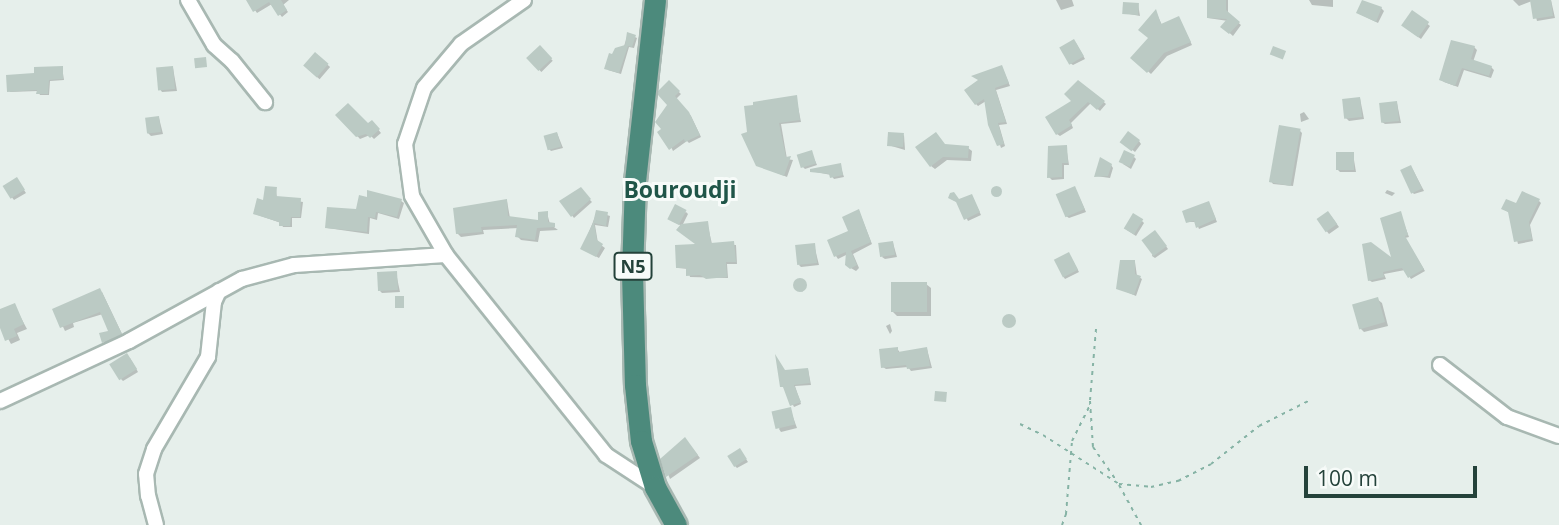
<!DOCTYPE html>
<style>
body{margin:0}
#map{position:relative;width:1559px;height:525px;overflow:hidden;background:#e6efeb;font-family:"Open Sans",sans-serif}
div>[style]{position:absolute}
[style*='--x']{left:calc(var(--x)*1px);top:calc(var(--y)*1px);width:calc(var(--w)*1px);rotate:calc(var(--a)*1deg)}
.shadow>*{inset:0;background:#0003;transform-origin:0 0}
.building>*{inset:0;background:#bbcac4;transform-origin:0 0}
.round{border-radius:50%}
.path>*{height:2px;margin-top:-1px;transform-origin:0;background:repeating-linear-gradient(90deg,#86b3a5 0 3.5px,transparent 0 8.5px)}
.roads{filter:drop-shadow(2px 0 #a8b8b2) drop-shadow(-2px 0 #a8b8b2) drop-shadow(0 2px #a8b8b2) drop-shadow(0 -2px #a8b8b2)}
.minor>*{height:14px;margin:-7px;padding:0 7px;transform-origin:7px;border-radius:7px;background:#fff}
.trunk>*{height:21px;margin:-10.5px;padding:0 10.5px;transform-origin:10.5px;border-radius:10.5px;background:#4c8a7c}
span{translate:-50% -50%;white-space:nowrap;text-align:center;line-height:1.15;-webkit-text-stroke:6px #f7fbf9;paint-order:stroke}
.shield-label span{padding:2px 5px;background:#f7fbf9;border:2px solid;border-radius:5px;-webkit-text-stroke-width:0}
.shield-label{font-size:18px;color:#24423a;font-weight:700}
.quarter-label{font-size:23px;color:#1f5548;font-weight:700}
.scale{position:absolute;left:1304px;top:466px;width:173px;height:32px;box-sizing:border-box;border:4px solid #24423a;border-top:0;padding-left:9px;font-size:21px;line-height:24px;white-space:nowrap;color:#24423a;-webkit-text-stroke:5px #f7fbf9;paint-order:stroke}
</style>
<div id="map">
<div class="shadow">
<i style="clip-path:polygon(248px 0,289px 0,283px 5px,288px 12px,282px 17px,272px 4px,257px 13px)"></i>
<i style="clip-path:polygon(1056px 0,1072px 0,1074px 6px,1061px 10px)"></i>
<i style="clip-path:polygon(1209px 0,1228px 0,1228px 14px,1241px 25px,1233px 36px,1223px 27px,1228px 21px,1208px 18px)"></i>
<i style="clip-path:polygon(1309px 0,1333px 0,1333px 7px,1312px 5px)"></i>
<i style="clip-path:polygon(1513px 0,1551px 0,1555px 18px,1537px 21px,1532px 1px,1519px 6px)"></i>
<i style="clip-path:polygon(1138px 4px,1140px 16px,1124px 13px)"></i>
<i style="clip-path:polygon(1381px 8px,1384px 11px,1378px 23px,1358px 13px)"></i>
<i style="clip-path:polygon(1156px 12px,1162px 25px,1179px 18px,1192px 45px,1167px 56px,1151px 74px,1133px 58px,1150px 38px)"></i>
<i style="clip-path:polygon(1413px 13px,1430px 26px,1421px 39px,1406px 28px)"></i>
<i style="clip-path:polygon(628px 34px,637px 38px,634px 48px,629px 47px,621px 74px,608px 70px,613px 56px,624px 46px)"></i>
<i style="clip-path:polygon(1076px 43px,1085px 59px,1073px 65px,1070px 63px)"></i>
<i style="clip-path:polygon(1474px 47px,1477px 50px,1473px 62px,1491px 67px,1494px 70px,1491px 78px,1464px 70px,1458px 87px,1444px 82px,1441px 79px)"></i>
<i style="left:540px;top:48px;width:18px;height:16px;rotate:45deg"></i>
<i style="left:315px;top:54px;width:20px;height:16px;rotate:41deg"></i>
<i style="clip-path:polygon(62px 67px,64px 80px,50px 81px,49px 95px,40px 95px,38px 91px,9px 92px,36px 75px)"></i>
<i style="clip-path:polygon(1002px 67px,1010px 86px,996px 90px,1007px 124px,999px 125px,1005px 146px,1001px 148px,986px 101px,978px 106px,976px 104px)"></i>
<i style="clip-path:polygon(173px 68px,177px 91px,162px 92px,160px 89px)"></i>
<i style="clip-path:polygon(669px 83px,681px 94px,676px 99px,691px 116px,701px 137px,689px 143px,687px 141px,673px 151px,663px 130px,670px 105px)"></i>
<i style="clip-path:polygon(796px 97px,801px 122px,781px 124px,787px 159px,793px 160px,787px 177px,758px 165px,749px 133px)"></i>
<i style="clip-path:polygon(1098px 97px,1106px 104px,1100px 111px,1091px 103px,1071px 123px,1073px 128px,1060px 136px,1057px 134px,1048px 118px)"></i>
<i style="clip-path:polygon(1360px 98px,1364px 119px,1349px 121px,1346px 118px)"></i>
<i style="clip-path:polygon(1397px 103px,1401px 123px,1385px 124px,1382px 122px)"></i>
<i style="clip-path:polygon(1304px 112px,1309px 119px,1301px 122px,1300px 114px)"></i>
<i style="clip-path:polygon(338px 115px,368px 126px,372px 122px,381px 133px,374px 139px,370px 135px,360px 139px)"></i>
<i style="clip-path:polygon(159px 118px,163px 134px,151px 136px,148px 133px)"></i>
<i style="clip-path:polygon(1300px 131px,1302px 133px,1293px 186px,1273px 184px,1271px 181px)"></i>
<i style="clip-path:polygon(557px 133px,563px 148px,551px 151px,549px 149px)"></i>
<i style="clip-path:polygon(904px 135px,905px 150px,888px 145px)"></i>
<i style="clip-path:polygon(1139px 141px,1141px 144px,1135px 152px,1125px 144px)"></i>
<i style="clip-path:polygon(946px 146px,968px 148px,972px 151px,971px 161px,947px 160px,935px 169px,931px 166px)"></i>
<i style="clip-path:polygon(1066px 146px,1069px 165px,1064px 165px,1064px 179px,1052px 180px,1049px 177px)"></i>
<i style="clip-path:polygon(811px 152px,817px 165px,805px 169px,802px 166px)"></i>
<i style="clip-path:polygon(1353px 154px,1356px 172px,1340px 172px,1337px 169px)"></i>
<i style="clip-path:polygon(1134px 157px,1136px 159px,1131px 169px,1123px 164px)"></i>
<i style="clip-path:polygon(840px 165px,844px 177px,834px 179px,831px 175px,811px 171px)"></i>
<i style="clip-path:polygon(1111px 165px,1113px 168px,1110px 178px,1096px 176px)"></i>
<i style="clip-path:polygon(1411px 167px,1413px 170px,1424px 191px,1414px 194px,1411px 191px)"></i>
<i style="clip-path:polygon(18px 181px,26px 193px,14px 200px,4px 187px)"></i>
<i style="clip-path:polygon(1075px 188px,1086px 212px,1069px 218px,1066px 216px)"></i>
<i style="clip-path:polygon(276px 189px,277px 198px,303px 202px,301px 218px,292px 218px,292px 227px,283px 227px,281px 223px,255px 214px)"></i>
<i style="clip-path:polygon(994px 189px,1000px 189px,1001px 195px,995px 195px)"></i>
<i style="clip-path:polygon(580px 190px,592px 202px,574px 218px,561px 201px)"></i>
<i style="clip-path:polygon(1387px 190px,1395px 193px,1392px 196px,1385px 193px)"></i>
<i style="clip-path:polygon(972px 196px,981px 215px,968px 221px,959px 203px,951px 199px,960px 201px)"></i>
<i style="clip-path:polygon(401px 201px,404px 203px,399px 219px,378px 213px,377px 220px,370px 218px,369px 234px,327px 228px,357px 211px)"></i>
<i style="clip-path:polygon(507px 201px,510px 218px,540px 222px,547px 213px,550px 224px,558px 230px,540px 231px,538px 242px,521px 240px,517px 236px,519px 228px,483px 230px,484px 234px,461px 237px,457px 233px)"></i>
<i style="clip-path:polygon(1539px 201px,1541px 203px,1530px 225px,1533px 241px,1518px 244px,1510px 213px,1503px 209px)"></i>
<i style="clip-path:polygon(1209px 203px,1217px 222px,1199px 229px,1196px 222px,1187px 222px)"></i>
<i style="clip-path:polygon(859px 211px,872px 244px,853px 254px,859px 268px,856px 271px,849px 267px,848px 254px,838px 259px,836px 256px)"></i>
<i style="clip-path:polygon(597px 212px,610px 216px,608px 227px,595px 225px,598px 243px,605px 248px,599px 258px,582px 249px)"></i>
<i style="clip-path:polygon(686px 212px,688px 214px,682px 226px,707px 222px,712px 244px,736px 245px,737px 264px,727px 264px,728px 278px,690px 277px,688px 269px,678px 268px,699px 246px,682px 226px,672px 221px)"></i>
<i style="clip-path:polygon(1400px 213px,1409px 237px,1405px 238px,1425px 271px,1411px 279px,1405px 270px,1384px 274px,1386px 279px,1372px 282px,1369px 280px,1394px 261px)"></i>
<i style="clip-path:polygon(1331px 216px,1339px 227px,1329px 234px,1318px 220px)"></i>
<i style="clip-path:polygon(1142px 221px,1144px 223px,1136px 236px,1127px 230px)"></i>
<i style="clip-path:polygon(1158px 235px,1168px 249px,1155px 258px,1152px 256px)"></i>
<i style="clip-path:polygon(893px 243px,897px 257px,885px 259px,882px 257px)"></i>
<i style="clip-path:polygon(814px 245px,819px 265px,801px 267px,799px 265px)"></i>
<i style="clip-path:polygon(1069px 254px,1079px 272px,1065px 279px,1063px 276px)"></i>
<i style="clip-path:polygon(1135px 262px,1137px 276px,1142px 279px,1136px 296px,1118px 288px)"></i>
<i style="clip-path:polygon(396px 273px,400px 292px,382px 293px,380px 291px)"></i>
<i style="clip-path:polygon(800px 279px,806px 287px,802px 292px,796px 285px)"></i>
<i style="clip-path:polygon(926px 284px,931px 288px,931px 316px,897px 316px,893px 312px)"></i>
<i style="clip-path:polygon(102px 292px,123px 336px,106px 344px,104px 342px,110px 332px,103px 314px,73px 323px,74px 327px,65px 331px,55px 310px)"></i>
<i style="clip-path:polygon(1377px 299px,1382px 303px,1388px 326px,1364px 332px,1360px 328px)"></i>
<i style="clip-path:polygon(14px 305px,27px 329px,17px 333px,20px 340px,11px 344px,0 324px,0 311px)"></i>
<i style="left:1007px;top:317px;width:9px;height:6px;rotate:21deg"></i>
<i style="clip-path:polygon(890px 324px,892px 331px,890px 334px,886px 326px)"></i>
<i style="clip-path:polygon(897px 348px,900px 353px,927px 349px,932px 368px,911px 371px,908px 367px,886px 369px,883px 367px)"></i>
<i style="clip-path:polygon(130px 358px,138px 372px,123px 381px,121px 379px)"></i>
<i style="clip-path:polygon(808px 369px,811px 385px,795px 386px,801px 404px,794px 407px,785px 388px,781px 386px,785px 372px)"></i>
<i style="clip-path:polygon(790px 409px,797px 428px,781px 432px,779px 429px)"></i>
<i style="clip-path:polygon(685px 439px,700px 458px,670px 479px,662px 459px)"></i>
<i style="clip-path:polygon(742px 453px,748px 462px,737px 468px,734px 465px)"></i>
</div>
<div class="building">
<i style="clip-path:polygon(246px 0,281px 0,287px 10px,278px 16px,269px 2px,253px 12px)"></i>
<i style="clip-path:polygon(1207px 0,1226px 0,1226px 10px,1240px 22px,1229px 34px,1220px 27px,1227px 19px,1207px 18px)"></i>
<i style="clip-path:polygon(1362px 0,1382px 7px,1376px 22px,1356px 13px)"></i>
<i style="clip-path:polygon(1530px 0,1551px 0,1553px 16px,1533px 19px)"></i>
<i style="left:1123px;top:2px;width:16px;height:12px;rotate:4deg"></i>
<i style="clip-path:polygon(1156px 9px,1161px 24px,1179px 16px,1191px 42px,1164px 53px,1147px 73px,1130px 58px,1148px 38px,1138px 30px)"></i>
<i style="left:1412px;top:10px;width:21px;height:19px;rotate:35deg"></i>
<i style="clip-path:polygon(627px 32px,636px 35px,632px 47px,628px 46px,619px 73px,604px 69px,609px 53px,612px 54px,615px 48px,625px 45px)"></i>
<i style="left:1074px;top:39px;width:20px;height:17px;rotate:60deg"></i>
<i style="clip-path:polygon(1451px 40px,1475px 46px,1471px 59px,1492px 66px,1489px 76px,1462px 68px,1455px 86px,1439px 80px)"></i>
<i style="left:540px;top:45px;width:18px;height:19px;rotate:47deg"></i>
<i style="left:1273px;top:46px;width:14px;height:9px;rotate:21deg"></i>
<i style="left:315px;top:52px;width:18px;height:18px;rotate:41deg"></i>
<i style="left:206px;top:57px;width:10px;height:12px;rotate:84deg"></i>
<i style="clip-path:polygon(1002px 65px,1009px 83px,995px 88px,1006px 122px,998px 123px,1004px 144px,997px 146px,988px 125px,984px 99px,975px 105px,964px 90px,978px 80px,971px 76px)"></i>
<i style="clip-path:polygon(63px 66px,63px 79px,49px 80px,48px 94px,36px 94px,37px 90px,7px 92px,6px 75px,34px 73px,34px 67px)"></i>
<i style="left:173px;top:66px;width:23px;height:17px;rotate:85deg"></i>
<i style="clip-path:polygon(669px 80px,680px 91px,675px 96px,689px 112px,700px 135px,685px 142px,684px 139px,669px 150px,657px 132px,661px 129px,655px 122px,667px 105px,658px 95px,658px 91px)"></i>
<i style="clip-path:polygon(1078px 80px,1105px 101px,1097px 110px,1088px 102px,1069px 120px,1072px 125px,1056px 135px,1045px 117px,1071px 101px,1064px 94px)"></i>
<i style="clip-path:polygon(797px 95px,800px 120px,779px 123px,786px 157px,791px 156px,784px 176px,756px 166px,741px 134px,747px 132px,744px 106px,753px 105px,753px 102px)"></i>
<i style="left:1360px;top:97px;width:20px;height:18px;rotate:84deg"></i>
<i style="left:1397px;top:101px;width:20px;height:18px;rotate:84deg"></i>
<i style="clip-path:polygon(348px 103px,368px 123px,372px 120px,380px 129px,370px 138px,366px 134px,356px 137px,335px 115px)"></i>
<i style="left:159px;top:116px;width:16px;height:14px;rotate:83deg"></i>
<i style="left:1279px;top:125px;width:22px;height:58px;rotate:10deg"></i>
<i style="left:1128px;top:131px;width:15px;height:14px;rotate:37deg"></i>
<i style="left:557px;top:132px;width:15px;height:14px;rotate:74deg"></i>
<i style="left:888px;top:132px;width:16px;height:14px;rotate:4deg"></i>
<i style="clip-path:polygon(936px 132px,945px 144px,969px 146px,968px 158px,943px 157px,930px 167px,915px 147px)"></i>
<i style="clip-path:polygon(1067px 145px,1068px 163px,1062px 163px,1062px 177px,1047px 178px,1048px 146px)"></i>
<i style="left:812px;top:150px;width:14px;height:16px;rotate:73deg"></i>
<i style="left:1124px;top:150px;width:12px;height:13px;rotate:24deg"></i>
<i style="left:1336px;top:152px;width:18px;height:18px"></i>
<i style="clip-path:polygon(1100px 157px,1112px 164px,1108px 176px,1094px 177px)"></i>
<i style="clip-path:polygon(841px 163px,843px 175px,830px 178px,829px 174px,810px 172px,810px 169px)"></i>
<i style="left:1411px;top:165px;width:26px;height:12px;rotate:65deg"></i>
<i style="left:17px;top:177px;width:15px;height:17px;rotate:58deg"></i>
<i class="round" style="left:990.5px;top:185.5px;width:11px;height:11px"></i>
<i style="clip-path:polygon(265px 186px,277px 187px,276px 196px,301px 198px,300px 217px,291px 217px,290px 226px,279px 226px,279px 222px,253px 214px,257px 198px,263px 200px)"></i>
<i style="left:1075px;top:186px;width:25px;height:21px;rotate:67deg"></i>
<i style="clip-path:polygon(581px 187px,591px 199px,571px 217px,559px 201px)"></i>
<i style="clip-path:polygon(367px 190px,402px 199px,397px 217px,376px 212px,375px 218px,368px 217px,367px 232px,325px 228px,327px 207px,356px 209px,359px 195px,367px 197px)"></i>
<i style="clip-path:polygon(1522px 191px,1540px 199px,1529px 222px,1532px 239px,1514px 242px,1508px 212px,1501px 209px,1506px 199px,1516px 203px)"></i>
<i style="clip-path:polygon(954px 192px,959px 199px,972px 194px,980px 212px,964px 220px,956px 202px,948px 198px,950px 193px)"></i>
<i style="clip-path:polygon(507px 199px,508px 216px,538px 220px,538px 212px,548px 211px,548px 222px,555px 223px,555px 227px,537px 228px,535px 240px,515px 237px,517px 225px,481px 227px,482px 232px,456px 234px,453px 208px)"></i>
<i style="clip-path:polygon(1209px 201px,1216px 219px,1196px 228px,1194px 221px,1186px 223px,1182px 211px)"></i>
<i style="left:675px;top:204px;width:13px;height:17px;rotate:27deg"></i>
<i style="clip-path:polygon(859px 209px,871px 242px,851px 251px,857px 265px,850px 269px,845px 265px,846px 252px,834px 257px,827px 240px,848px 231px,842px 217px)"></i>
<i style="clip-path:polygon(596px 210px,608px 212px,606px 226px,594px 223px,597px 240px,603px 244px,596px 257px,580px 249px,593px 223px)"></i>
<i style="left:1328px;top:211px;width:16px;height:14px;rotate:55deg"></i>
<i style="clip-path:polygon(1401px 211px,1408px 235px,1405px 236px,1424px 269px,1408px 278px,1402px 268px,1383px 272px,1384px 277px,1368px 281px,1362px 244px,1371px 242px,1391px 257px,1380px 218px)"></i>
<i style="left:1133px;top:213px;width:12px;height:18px;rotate:31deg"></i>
<i style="clip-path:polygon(708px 221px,711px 243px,734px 241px,736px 262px,726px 262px,727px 277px,706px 279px,700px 275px,686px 276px,686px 268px,676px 268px,675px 245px,695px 244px,676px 230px,681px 224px)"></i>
<i style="left:1155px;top:230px;width:20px;height:17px;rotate:53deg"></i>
<i style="left:893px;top:241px;width:14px;height:15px;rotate:82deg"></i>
<i style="left:815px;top:243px;width:20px;height:20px;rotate:84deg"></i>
<i style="left:1069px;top:252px;width:20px;height:17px;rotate:63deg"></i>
<i style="clip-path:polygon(1120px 260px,1135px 260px,1135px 274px,1141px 276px,1134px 295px,1116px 289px)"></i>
<i style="left:397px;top:271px;width:19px;height:20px;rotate:87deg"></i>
<i class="round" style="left:793px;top:278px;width:14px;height:14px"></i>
<i style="left:891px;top:282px;width:36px;height:30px"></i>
<i style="clip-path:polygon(100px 288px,122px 334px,102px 343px,99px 333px,108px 331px,100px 312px,60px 328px,52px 309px)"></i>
<i style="left:395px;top:296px;width:9px;height:12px"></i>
<i style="left:1378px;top:297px;width:26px;height:27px;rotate:74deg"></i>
<i style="clip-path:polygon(15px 303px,24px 324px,14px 329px,17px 336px,5px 341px,0 328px,0 309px)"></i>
<i class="round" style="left:1002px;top:314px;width:14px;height:14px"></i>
<i style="clip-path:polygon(898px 347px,898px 352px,927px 347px,930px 366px,907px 369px,906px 365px,881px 368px,879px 349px)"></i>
<i style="left:127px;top:353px;width:19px;height:21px;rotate:58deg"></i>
<i style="clip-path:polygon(775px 354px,785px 370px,808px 368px,810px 383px,794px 385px,801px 402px,790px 406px,783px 387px,780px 387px)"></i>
<i style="left:935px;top:391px;width:12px;height:10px;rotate:5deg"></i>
<i style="left:791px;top:407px;width:18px;height:20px;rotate:77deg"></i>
<i style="clip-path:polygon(685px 437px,698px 455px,666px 477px,660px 459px)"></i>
<i style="left:740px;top:448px;width:13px;height:15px;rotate:58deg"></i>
</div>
<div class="path">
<i style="--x:1096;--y:329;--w:72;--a:94.8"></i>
<i style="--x:1090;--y:401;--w:46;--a:86.3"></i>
<i style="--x:1093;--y:447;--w:40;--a:55.1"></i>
<i style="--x:1020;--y:424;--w:25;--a:26"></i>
<i style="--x:1043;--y:435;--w:90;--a:32.8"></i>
<i style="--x:1119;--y:484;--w:32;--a:5"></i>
<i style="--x:1151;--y:487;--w:28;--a:-13"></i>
<i style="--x:1178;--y:481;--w:37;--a:-27"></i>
<i style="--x:1211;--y:464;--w:61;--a:-38.4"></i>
<i style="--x:1259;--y:426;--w:55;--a:-27"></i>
<i style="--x:1119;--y:485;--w:46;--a:61.2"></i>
<i style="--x:1062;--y:525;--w:12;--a:-70"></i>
<i style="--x:1066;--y:514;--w:73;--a:-85.3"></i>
<i style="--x:1072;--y:441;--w:40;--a:-63.4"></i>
</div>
<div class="roads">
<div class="minor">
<i style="--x:188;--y:0;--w:52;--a:60"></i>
<i style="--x:214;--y:45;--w:24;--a:42"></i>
<i style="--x:232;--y:61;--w:53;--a:51.2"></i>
<i style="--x:524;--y:0;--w:77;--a:145.1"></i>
<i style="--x:461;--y:44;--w:57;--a:130.1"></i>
<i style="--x:424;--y:88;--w:59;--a:108.7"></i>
<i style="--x:405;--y:144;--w:52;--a:82.3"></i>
<i style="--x:412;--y:196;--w:68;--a:60"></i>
<i style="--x:446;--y:255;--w:256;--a:51.3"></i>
<i style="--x:606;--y:455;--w:59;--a:33.1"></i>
<i style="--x:1440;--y:365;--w:85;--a:37.8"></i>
<i style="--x:1507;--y:417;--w:55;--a:20.1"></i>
<i style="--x:0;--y:401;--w:142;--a:-24.9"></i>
<i style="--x:129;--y:341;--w:129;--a:-28.8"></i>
<i style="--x:242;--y:279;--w:54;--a:-15.1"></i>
<i style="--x:294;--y:265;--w:152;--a:-3.8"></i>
<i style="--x:156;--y:525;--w:30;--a:-105"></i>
<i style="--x:148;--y:496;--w:22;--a:-95"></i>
<i style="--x:146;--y:474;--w:26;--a:-72"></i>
<i style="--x:154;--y:449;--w:107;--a:-59.6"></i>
<i style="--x:208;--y:357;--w:55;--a:-83.8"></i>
<i style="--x:214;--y:302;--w:12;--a:-66"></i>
</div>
<div class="trunk">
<i style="--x:655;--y:0;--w:183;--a:96.3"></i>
<i style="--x:635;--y:182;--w:90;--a:91.9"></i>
<i style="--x:632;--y:272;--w:113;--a:88.5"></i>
<i style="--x:635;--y:385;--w:56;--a:83.9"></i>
<i style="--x:641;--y:441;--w:48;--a:73.1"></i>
<i style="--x:655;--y:487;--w:43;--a:61.1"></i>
</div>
</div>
<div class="shield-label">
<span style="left:633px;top:266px">N5</span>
</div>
<div class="quarter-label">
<span style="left:680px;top:189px">Bouroudji</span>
</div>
<div class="scale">100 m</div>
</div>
